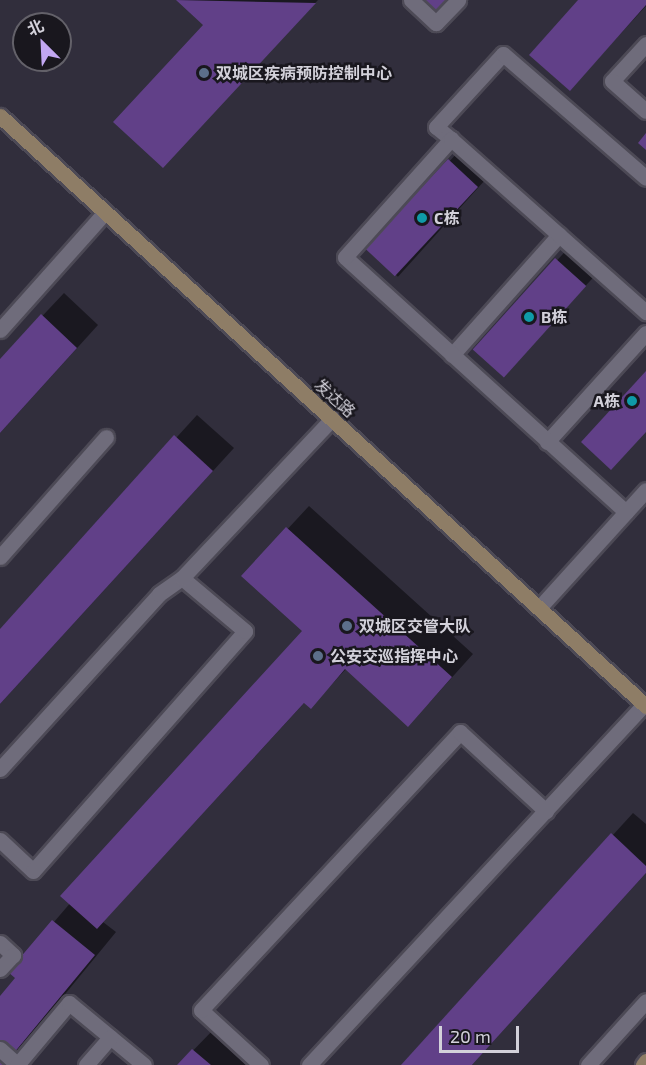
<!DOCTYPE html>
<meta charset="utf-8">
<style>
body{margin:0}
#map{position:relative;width:646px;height:1065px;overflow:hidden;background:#312e3c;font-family:"Exo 2","Noto Sans SC",sans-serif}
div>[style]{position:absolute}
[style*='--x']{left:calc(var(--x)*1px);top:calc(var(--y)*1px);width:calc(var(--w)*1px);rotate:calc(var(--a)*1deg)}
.shadow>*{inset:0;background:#0007;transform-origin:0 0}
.building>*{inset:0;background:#614088;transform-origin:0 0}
.roads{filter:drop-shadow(2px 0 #4d4a56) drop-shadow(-2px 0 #4d4a56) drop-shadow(0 2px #4d4a56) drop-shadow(0 -2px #4d4a56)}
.lane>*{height:15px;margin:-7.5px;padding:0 7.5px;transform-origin:7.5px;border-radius:7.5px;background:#6f6c7b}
.street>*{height:15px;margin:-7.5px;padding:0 7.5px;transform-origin:7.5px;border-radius:7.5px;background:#6f6c7b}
.secondary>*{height:15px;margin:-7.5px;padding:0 7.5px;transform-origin:7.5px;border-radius:7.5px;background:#8e7d66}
.dots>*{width:16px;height:16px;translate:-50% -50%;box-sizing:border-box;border:3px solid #19171e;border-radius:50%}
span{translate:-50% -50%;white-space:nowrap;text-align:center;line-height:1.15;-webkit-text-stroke:5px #19171e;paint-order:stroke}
.poi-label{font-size:16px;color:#d3d1da;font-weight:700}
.left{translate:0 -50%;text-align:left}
.right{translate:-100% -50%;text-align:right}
.street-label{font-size:16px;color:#d3d1da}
.north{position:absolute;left:12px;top:12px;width:60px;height:60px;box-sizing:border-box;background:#19171e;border:2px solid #636169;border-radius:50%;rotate:336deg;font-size:16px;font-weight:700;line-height:24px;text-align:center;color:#d3d1da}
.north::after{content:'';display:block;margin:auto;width:21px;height:27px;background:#c2a7f2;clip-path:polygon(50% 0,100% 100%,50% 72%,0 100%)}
.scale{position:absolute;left:439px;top:1026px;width:80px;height:27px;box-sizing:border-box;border:3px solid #d3d1da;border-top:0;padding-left:8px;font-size:18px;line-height:21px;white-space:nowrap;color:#d3d1da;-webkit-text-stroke:4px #19171e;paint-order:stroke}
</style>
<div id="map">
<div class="shadow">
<i style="clip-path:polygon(178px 0,318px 0,184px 144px,205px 25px)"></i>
<i style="clip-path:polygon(580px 0,646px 0,646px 6px,570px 89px)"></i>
<i style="left:466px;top:143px;width:39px;height:145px;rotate:42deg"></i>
<i style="clip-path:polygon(574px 242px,602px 268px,520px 357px,475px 349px)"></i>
<i style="clip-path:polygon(64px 293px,98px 325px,0 433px,0 361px)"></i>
<i style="clip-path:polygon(197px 415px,234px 448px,0 704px,0 631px)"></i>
<i style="clip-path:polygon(309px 506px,473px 654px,429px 703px,346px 669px,311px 707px,305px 702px,103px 922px,116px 932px,7px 1065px,0 1065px,0 999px,17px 977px,11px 972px,304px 631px,244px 576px)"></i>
<i style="clip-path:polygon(633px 813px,646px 824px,646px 873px,472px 1065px,403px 1065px)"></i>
<i style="clip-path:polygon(215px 1028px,251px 1065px,179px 1065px)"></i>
</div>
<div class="building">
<i style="clip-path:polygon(176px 0,316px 3px,163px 168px,113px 122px,203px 25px)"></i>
<i style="clip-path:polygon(422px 0,447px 0,436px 12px)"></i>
<i style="clip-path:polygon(578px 0,646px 0,646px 5px,570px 91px,529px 55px)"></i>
<i style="clip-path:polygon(646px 133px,646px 150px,638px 143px)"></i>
<i style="left:448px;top:159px;width:41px;height:122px;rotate:43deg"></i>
<i style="left:555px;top:258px;width:42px;height:123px;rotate:42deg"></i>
<i style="clip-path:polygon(41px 314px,77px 348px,0 433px,0 359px)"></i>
<i style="clip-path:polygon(646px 371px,646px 432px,611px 470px,581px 442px)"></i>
<i style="clip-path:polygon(174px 435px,213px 471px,0 704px,0 629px)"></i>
<i style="clip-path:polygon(286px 527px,452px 677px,408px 727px,345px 669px,311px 709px,304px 703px,97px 929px,60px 896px,302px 631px,241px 576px)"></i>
<i style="clip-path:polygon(611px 833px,646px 866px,646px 873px,472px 1065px,401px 1065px)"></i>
<i style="clip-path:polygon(52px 920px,95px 955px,4px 1065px,0 1065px,0 996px,15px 978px,8px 972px)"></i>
<i style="clip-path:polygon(192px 1049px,211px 1065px,177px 1065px)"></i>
</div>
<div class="roads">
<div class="lane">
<i style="--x:411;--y:0;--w:34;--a:43"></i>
<i style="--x:436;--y:23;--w:32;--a:-46"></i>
<i style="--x:646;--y:44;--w:50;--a:132.6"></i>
<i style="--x:612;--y:81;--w:45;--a:41.4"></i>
<i style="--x:451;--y:139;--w:19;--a:-141"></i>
<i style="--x:436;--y:127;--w:99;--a:-47.5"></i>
<i style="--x:503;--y:54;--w:189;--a:40.9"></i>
<i style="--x:0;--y:330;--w:158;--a:-48.3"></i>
<i style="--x:452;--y:355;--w:161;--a:-48.3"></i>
<i style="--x:547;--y:442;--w:147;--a:-47.8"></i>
<i style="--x:626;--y:512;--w:379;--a:-137.8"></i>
<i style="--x:345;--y:257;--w:159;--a:-48.1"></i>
<i style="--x:451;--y:139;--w:261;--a:41.6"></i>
<i style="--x:0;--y:557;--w:160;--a:-48.5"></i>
<i style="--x:539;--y:608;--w:159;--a:-47.8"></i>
<i style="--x:0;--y:769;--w:236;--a:-47.7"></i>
<i style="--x:159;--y:594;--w:28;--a:-35"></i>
<i style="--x:0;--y:840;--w:45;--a:43.2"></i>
<i style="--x:33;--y:871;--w:320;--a:-48.5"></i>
<i style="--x:245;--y:631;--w:82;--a:-139.9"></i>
<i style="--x:182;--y:578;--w:219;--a:-46.7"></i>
<i style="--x:0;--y:943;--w:18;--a:43"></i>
<i style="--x:13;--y:955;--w:19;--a:133"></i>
<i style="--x:0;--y:1049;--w:24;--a:42"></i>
<i style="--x:17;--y:1065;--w:81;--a:-50"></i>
<i style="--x:69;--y:1003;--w:97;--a:39.6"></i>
<i style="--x:86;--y:1065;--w:37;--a:-49"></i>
<i style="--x:261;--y:1065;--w:81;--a:-137.5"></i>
<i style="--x:201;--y:1010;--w:380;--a:-47"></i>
<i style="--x:460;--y:732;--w:117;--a:42.6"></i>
<i style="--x:309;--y:1065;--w:492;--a:-47.1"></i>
</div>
<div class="street">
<i style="--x:588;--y:1065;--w:86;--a:-47.8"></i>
</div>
<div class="secondary">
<i style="--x:0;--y:116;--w:875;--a:42.41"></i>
<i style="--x:643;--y:1065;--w:5;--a:-53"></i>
</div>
</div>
<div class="dots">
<i style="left:204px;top:73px;background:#5c6f8a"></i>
<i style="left:422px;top:218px;background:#0f9aa8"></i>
<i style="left:529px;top:317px;background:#0f9aa8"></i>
<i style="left:632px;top:401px;background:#0f9aa8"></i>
<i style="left:347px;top:626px;background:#5c6f8a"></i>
<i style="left:318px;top:656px;background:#5c6f8a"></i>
</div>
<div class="poi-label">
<span class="left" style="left:216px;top:73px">双城区疾病预防控制中心</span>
<span class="left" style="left:434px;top:218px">C栋</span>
<span class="left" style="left:541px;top:317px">B栋</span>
<span class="right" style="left:620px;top:401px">A栋</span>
<span class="left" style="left:359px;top:626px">双城区交管大队</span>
<span class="left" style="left:330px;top:656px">公安交巡指挥中心</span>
</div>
<div class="street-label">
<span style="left:335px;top:398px;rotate:42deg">发达路</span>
</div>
<div class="north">北</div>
<div class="scale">20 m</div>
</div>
